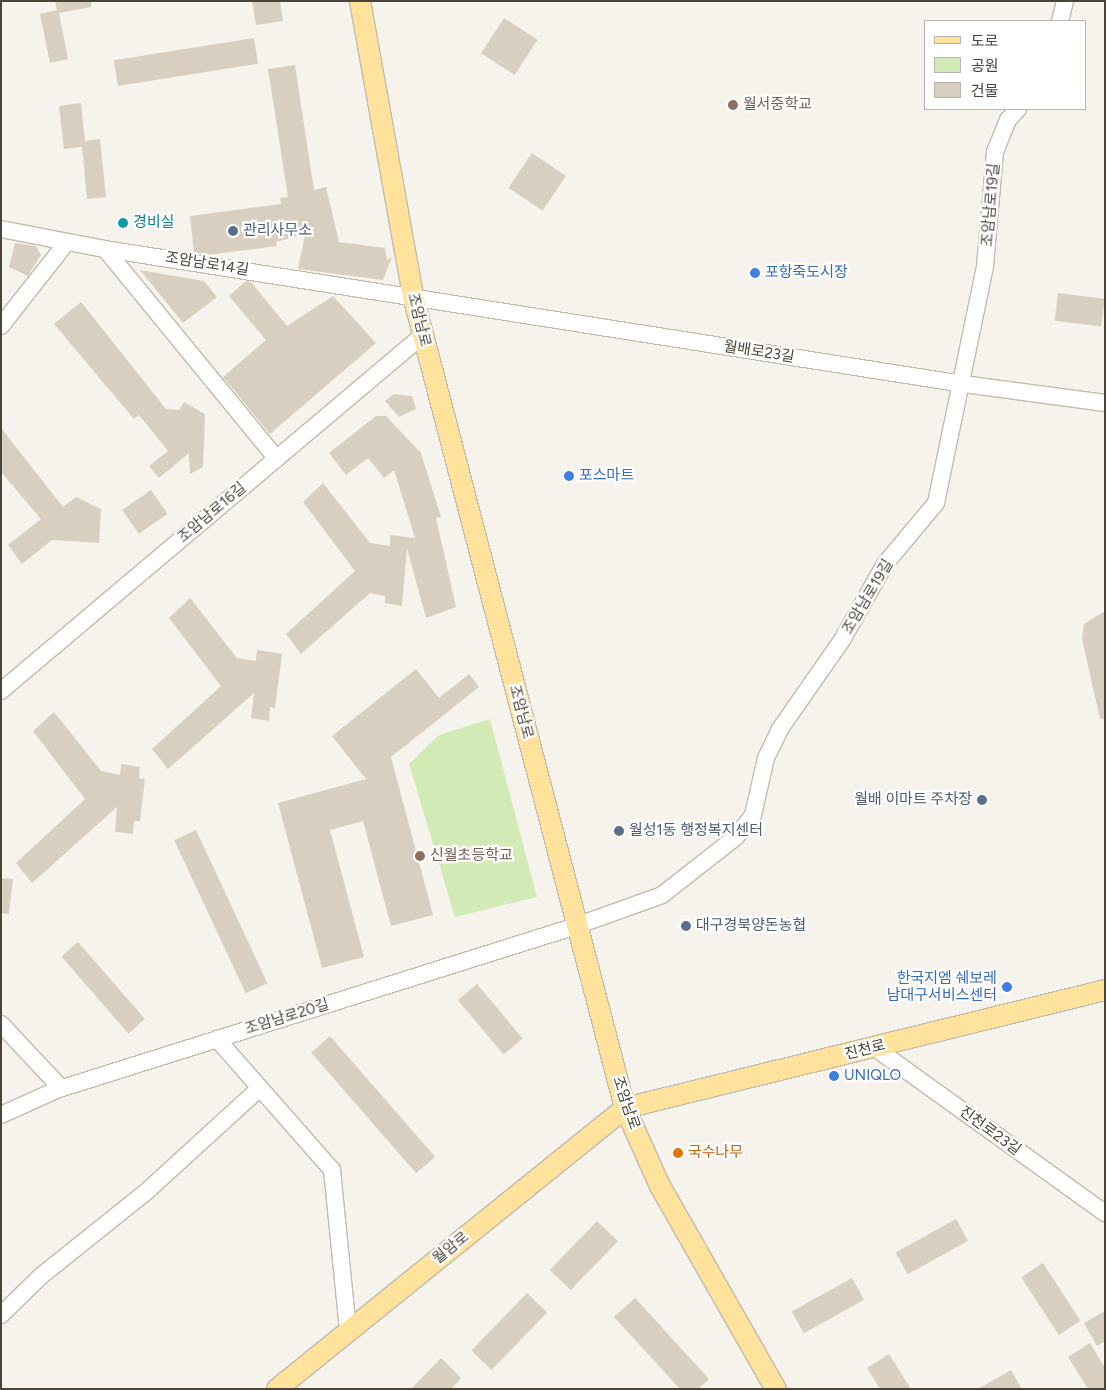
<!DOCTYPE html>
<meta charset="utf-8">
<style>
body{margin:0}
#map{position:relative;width:1106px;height:1390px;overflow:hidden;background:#f6f3ec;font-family:Figtree,"Noto Sans KR",sans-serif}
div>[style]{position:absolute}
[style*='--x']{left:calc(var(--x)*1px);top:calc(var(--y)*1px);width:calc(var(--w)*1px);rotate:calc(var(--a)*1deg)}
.green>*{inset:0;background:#d2eab5}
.building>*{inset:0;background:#d8cfc1;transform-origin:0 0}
.roads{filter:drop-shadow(1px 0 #c2bbae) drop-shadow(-1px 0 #c2bbae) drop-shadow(0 1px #c2bbae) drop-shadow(0 -1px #c2bbae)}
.minor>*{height:16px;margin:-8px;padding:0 8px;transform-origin:8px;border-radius:8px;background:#fff}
.major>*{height:20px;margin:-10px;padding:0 10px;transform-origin:10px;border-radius:10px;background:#ffe39c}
.dots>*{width:14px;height:14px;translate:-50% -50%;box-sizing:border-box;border:2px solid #fff;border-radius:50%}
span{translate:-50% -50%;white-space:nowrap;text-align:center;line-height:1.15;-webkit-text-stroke:4.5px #fff;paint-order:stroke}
.education-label{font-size:15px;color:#785e54}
.left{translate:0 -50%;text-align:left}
.street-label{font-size:15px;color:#4b4439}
.culture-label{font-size:15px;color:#0d838f}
.service-label{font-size:15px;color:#4e5e75}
.right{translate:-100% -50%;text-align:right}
.shop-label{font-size:15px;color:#366cbe}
.food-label{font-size:15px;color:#c56008}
.frame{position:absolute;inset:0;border:2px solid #4b4439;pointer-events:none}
.legend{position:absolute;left:924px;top:20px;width:162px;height:90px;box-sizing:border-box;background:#fff;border:1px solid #b7b4b0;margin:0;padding:6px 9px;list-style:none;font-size:15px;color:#4b4439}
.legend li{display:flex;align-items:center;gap:10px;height:25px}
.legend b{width:25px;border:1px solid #b7b4b0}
</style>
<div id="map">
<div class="green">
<i style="clip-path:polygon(490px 719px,537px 897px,455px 917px,409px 764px,439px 735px)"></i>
</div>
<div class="building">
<i style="clip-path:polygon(55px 1px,91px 1px,91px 7px,59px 13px,68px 59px,50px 63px,40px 14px,57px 10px)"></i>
<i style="clip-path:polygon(252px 1px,280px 1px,283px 21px,256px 25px)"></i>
<i style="left:504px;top:18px;width:40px;height:42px;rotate:33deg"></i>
<i style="left:254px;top:38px;width:26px;height:142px;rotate:81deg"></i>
<i style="clip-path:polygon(295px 65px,314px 190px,326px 187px,339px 242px,385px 248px,387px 260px,392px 257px,383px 280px,298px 269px,305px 234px,276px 242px,277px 246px,206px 255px,194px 253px,190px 216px,281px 204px,280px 198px,288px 197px,268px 69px)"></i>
<i style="clip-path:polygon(81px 103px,85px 141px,100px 139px,106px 197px,87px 199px,82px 147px,64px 149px,59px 106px)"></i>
<i style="left:532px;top:153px;width:41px;height:42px;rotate:34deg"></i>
<i style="clip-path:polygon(15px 243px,36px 246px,41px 255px,28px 276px,9px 267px)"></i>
<i style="clip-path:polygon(140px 270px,204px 281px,217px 297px,183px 323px)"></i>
<i style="clip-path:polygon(246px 281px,251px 282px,287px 326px,333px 296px,376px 343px,270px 434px,223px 377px,266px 340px,229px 296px)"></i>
<i style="left:1058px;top:293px;width:47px;height:28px;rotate:7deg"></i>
<i style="clip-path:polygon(81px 302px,166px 409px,179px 410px,184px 402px,205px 414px,203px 467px,190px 474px,189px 453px,159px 478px,149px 466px,168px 451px,139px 415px,134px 419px,54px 324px)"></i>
<i style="clip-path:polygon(394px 394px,412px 396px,416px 409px,399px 417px,385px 401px)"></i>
<i style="clip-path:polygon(376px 416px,386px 416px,421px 453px,441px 517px,436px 518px,456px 607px,426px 618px,407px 548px,402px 606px,385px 603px,385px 596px,370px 593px,301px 654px,286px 634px,355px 571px,303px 502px,323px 483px,370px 543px,390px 546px,390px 535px,415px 538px,394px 470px,384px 478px,368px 458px,346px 475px,329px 453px)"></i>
<i style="clip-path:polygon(1px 428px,63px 507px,76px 497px,101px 509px,99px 543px,52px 540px,22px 564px,8px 545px,41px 519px,1px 472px)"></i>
<i style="left:151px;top:490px;width:29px;height:35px;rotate:55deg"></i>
<i style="clip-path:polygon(190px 598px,237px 658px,256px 661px,257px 650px,282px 654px,275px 708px,270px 707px,269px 721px,251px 718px,254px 693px,168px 769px,152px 749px,221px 686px,169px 618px)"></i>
<i style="clip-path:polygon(1105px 611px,1105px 719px,1100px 719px,1082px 639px,1084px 624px)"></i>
<i style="clip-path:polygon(416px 669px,439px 698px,469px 674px,479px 687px,391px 757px,433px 915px,391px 926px,363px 821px,330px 830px,364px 957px,322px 968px,278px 803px,366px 779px,332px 736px)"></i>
<i style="clip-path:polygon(54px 712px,101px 771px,120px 775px,121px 764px,140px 767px,139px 778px,145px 779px,140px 821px,134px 821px,133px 834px,115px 832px,117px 807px,32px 883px,16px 863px,85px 799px,33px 731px)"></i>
<i style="left:196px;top:830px;width:169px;height:24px;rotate:65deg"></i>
<i style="clip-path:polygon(1px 878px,13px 879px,9px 914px,1px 913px)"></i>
<i style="left:78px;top:942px;width:102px;height:22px;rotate:49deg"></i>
<i style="left:477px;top:984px;width:71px;height:25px;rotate:50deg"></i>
<i style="left:330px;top:1036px;width:160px;height:25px;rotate:49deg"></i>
<i style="left:956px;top:1219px;width:25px;height:69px;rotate:61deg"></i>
<i style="left:597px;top:1221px;width:29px;height:68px;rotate:44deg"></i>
<i style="left:1043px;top:1263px;width:69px;height:26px;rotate:57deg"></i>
<i style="left:852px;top:1278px;width:25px;height:69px;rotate:61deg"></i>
<i style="left:527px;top:1293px;width:28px;height:80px;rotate:44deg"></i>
<i style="clip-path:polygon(635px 1298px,709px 1379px,698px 1389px,680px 1389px,614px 1317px)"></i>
<i style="clip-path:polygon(1105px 1311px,1105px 1341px,1097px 1346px,1084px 1323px)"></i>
<i style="clip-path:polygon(1090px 1343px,1105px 1368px,1105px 1389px,1088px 1389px,1068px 1357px)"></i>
<i style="clip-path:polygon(889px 1354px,911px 1389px,880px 1389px,867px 1368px)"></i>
<i style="clip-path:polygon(441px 1358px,461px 1378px,451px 1389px,411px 1389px)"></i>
<i style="clip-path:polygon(1011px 1370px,1022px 1389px,978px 1389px)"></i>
</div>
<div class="roads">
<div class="minor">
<i style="--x:1060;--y:21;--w:21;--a:-76"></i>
<i style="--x:1;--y:229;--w:106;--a:10.9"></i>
<i style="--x:105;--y:249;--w:869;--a:8.94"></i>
<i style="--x:963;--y:384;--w:143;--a:7.6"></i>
<i style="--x:105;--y:249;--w:271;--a:50.7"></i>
<i style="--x:1;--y:326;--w:107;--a:-51.8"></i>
<i style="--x:1;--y:691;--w:552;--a:-40.15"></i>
<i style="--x:1;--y:1024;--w:88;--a:46.8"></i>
<i style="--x:217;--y:1039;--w:174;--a:48.7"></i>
<i style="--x:332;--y:1170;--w:162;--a:84.3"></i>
<i style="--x:875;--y:1048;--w:283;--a:35.7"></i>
<i style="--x:1;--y:1115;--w:60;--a:-24.4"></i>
<i style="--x:56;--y:1090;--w:545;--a:-17.5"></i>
<i style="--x:576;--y:926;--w:91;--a:-19.8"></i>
<i style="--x:662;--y:895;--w:94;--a:-38.1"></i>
<i style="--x:736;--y:837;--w:28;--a:-52"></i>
<i style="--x:753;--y:815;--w:58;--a:-77.2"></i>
<i style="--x:766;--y:758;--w:32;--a:-64"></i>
<i style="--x:780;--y:729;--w:108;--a:-55.1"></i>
<i style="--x:842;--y:640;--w:87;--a:-60.5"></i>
<i style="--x:885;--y:564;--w:80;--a:-50.1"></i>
<i style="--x:936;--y:503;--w:242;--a:-78.3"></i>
<i style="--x:985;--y:266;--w:114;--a:-85"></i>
<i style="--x:995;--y:152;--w:35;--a:-68"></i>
<i style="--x:1008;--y:120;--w:15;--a:-48"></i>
<i style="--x:1;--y:1315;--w:56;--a:-44.3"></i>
<i style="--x:41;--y:1276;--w:134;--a:-38.7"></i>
<i style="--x:146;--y:1192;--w:154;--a:-42.4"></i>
</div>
<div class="major">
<i style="--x:360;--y:1;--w:300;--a:79.8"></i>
<i style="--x:413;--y:296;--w:839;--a:75.37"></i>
<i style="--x:625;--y:1108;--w:85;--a:65.8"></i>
<i style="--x:660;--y:1186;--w:234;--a:60.3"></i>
<i style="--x:277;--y:1389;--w:447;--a:-38.9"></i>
<i style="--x:625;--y:1108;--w:494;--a:-13.8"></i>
</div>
</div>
<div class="dots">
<i style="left:733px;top:105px;background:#8d6e63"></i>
<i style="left:123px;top:223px;background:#0f9aa8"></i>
<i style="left:233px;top:231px;background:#5c6f8a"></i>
<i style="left:755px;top:273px;background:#3f7fe0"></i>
<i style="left:569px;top:476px;background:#3f7fe0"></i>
<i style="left:982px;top:800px;background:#5c6f8a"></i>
<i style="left:619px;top:831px;background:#5c6f8a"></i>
<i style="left:420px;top:856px;background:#8d6e63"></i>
<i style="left:686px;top:926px;background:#5c6f8a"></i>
<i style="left:1007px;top:987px;background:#3f7fe0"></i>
<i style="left:834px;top:1076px;background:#3f7fe0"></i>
<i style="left:678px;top:1153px;background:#e8710a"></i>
</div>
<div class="education-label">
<span class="left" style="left:743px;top:105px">월서중학교</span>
<span class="left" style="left:430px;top:856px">신월초등학교</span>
</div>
<div class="street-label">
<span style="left:991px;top:205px;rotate:-85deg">조암남로19길</span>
<span style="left:207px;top:264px;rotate:9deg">조암남로14길</span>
<span style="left:419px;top:320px;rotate:76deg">조암남로</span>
<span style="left:759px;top:352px;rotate:9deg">월배로23길</span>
<span style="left:212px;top:513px;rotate:-40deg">조암남로16길</span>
<span style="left:868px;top:597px;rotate:-59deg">조암남로19길</span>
<span style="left:521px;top:712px;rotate:75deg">조암남로</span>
<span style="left:287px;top:1017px;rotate:-17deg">조암남로20길</span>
<span style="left:865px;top:1050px;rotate:-14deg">진천로</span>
<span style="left:626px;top:1103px;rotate:71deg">조암남로</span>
<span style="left:990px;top:1131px;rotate:36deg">진천로23길</span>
<span style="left:451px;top:1248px;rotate:-39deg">월암로</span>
</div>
<div class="culture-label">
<span class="left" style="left:133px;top:223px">경비실</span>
</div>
<div class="service-label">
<span class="left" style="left:243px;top:231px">관리사무소</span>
<span class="right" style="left:972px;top:800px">월배 이마트 주차장</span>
<span class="left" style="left:629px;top:831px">월성1동 행정복지센터</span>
<span class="left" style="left:696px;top:926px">대구경북양돈농협</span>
</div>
<div class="shop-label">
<span class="left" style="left:765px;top:273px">포항죽도시장</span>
<span class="left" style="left:579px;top:476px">포스마트</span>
<span class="right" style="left:997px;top:987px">한국지엠 쉐보레<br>남대구서비스센터</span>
<span class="left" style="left:844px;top:1076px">UNIQLO</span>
</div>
<div class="food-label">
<span class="left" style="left:688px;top:1153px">국수나무</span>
</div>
<div class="frame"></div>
<ul class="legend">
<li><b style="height:6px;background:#ffe39c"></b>도로</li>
<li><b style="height:14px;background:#d2eab5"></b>공원</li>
<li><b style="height:14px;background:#d8cfc1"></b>건물</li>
</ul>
</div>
